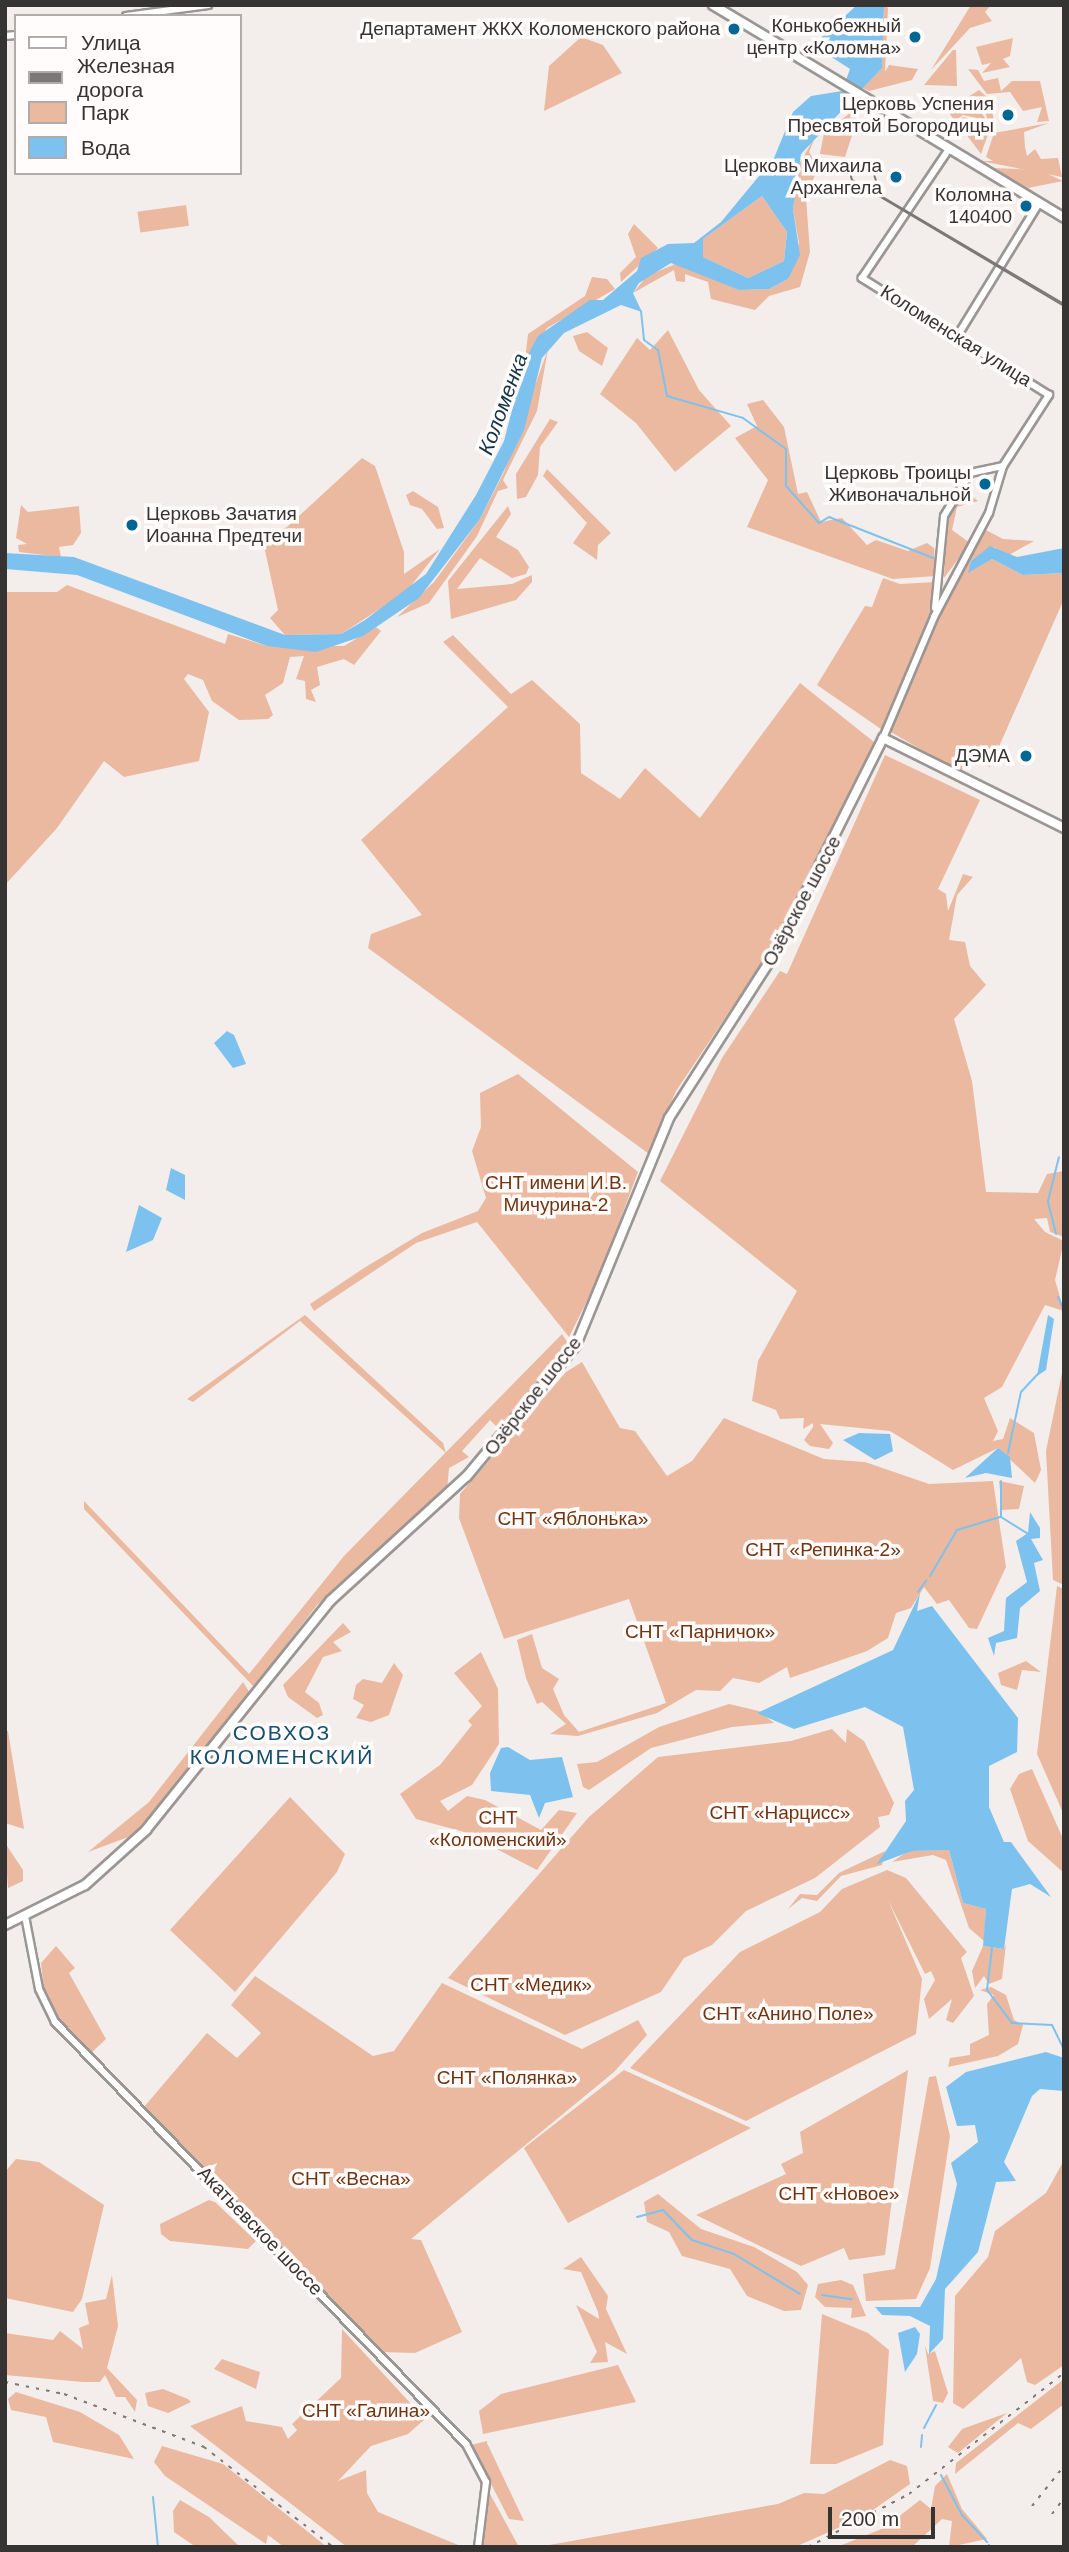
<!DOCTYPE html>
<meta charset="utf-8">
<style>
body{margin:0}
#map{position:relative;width:1069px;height:2552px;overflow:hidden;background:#f3eeec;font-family:Helvetica,sans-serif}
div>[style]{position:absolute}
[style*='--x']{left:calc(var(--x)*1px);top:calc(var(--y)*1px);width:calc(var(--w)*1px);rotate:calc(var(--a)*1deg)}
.green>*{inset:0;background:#ebb8a0;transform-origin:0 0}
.water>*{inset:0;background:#7dc2ee}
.stream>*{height:2px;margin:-1px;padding:0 1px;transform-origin:1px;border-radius:1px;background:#7dc2ee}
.roads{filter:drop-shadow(2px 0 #9a9694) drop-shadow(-2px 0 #9a9694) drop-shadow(0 2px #9a9694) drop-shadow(0 -2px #9a9694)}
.secondary>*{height:6px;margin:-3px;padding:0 3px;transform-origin:3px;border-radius:3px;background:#fff}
.primary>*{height:8px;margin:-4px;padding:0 4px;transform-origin:4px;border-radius:4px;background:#fff}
.tram>*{height:2px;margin:-1px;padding:0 1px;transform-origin:1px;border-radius:1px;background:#7b7877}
.rail>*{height:2px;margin-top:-1px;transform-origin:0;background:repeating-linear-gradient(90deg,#7b7877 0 3.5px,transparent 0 10.5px)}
.dots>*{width:19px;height:19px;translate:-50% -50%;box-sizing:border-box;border:4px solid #fffcfb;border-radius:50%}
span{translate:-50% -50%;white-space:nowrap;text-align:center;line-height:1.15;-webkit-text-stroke:7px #fffcfb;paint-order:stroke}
.poi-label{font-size:19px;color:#363433}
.right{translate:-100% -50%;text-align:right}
.left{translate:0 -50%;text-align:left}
.street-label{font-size:19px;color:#363433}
.park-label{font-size:19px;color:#723310}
.water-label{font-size:21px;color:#133244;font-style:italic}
.neighbourhood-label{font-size:21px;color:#144f70;letter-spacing:2px}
.frame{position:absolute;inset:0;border:7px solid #363433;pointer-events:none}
.legend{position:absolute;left:14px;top:14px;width:228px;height:161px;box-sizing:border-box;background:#fffcfb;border:2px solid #afacab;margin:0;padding:9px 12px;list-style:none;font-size:21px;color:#363433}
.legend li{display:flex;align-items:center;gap:14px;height:35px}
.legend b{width:35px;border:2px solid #afacab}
.scale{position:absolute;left:828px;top:2507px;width:107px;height:32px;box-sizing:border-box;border:4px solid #363433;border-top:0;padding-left:9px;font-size:21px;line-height:24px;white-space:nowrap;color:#363433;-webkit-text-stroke:5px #fffcfb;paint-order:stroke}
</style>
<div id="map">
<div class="green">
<i style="clip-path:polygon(884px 5px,888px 8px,885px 72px,889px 65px,918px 69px,912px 80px,869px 91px,863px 88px,882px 68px)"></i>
<i style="clip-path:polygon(971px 5px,991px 5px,985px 12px,992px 21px,970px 28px,931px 70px)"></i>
<i style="clip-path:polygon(581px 37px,603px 45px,622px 73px,544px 111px,549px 66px)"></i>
<i style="clip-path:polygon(1013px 38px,1010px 56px,1003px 59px,1010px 67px,982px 73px,991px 63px,982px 65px,976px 47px)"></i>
<i style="clip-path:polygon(956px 50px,957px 86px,924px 85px,953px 50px)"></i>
<i style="clip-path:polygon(968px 69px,978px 70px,984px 81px,998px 78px,1001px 91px,1012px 81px,1040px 81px,1049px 121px,1037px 122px,1042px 107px,1023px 111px,1010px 92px,987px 94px)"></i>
<i style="clip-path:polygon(979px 90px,989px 99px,995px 124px,988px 121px,985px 111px,991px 109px,983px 101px,977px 105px,986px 120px,963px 115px,955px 121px,947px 110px)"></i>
<i style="clip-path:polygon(850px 113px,857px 120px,845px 157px,820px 154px,824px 133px)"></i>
<i style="clip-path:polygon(963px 117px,991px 126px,981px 154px,957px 122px)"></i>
<i style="clip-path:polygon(1049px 123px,1024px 132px,1025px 147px,1027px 156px,1035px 149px,1041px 159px,1058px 158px,1062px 177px,981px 161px,993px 161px,986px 157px,994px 133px)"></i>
<i style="clip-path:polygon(816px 135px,809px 152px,818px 167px,806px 198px,810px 252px,800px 287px,769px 296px,755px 310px,711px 299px,708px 282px,685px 274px,685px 282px,676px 281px,674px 270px,633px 293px,647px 276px,680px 262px,739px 290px,769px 289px,788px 279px,799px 243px,793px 209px,798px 166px)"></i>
<i style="clip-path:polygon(992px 168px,1039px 170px,1063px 181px,1028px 188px)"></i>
<i style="clip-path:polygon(762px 196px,787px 232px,784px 261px,748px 278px,703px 257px,703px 239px)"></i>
<i style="left:186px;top:205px;width:21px;height:49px;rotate:82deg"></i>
<i style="clip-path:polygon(634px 224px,658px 248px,621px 282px,620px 273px,636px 257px,628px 234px)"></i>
<i style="clip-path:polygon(592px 277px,607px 279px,615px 289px,547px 328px,525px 360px,528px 334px,585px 296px)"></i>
<i style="clip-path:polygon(668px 330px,699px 390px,731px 426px,675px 472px,636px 423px,600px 394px,637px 338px,650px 350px)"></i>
<i style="clip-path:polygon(587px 332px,608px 348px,602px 366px,579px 351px,573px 336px)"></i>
<i style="clip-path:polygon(548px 349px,537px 411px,503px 480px,508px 488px,498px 491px,477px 536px,429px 603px,397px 617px,434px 582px,480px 519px,504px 472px)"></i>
<i style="clip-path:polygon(763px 400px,784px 427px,798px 494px,807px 492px,821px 522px,842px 518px,867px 545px,876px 540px,908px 551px,927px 543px,934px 548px,936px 576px,893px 579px,747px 527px,768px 480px,735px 438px,757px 426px,747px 404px)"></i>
<i style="clip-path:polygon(550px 419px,558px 422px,540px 447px,538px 475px,526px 497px,517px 499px,516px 474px)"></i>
<i style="clip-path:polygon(362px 458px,375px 466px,404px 552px,404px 574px,440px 549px,406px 592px,341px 634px,285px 635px,270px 618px,278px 610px,262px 537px,287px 527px)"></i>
<i style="clip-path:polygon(547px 469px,611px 533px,598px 545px,597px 560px,573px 543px,587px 523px,543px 476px)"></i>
<i style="clip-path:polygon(413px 491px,438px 507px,444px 528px,437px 529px,422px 509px,410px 505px,406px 495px)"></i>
<i style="clip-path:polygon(967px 492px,978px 501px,957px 507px,952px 530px,970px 543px,944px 578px,946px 517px)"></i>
<i style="clip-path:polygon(21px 505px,28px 512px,79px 506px,81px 533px,73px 545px,59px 547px,61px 557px,19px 552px,18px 545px,27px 544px,16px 538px)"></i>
<i style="clip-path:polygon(508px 506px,511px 514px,496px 537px,518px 550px,529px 567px,526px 574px,512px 578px,480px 558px,457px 589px,512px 584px,532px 575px,532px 582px,516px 600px,451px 619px,448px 581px)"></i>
<i style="clip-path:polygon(986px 530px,1003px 539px,1034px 541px,1007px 556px,994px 547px,985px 551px,971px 561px,969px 572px,992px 559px,1023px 575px,1064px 573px,1064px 599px,990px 767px,969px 758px,961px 773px,891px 732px,947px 595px)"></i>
<i style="clip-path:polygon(883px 578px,900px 584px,936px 582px,932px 612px,881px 729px,817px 685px,865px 606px,872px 607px)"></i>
<i style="clip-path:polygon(67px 585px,225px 644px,228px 634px,267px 646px,344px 646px,376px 627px,381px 631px,354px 665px,344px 659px,317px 667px,320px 685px,311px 690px,316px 702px,306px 699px,305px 681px,296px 679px,304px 656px,290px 657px,283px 683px,265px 695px,273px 715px,268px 719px,239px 720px,212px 701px,203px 680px,188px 674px,184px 679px,209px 712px,199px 761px,124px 777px,104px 761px,57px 828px,5px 885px,5px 592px,57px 592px)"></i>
<i style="clip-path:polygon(453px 635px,511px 694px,532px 680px,580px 724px,581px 773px,620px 799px,645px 768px,700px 818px,800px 683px,874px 742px,778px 939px,676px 1091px,649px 1154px,368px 948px,371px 934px,422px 915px,361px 840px,508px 707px,443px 642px)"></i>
<i style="clip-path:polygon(885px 755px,980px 800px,938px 889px,946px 894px,948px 911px,963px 874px,973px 877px,957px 895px,949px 940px,965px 942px,970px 966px,986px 985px,954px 1019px,972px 1081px,986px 1192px,1038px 1193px,1047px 1174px,1064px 1171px,1064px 1237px,1050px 1232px,1047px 1218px,1034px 1219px,1045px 1232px,1064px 1241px,1055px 1280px,1064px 1311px,1045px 1305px,1002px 1387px,984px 1398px,998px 1431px,993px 1441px,1003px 1439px,1010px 1418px,1034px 1433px,1041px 1470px,1035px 1483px,998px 1448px,953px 1470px,890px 1431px,820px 1424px,833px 1443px,829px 1449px,810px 1446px,804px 1440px,813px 1427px,813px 1423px,803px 1429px,804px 1418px,780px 1419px,776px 1410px,752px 1401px,758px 1361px,797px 1291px,660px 1181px,722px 1058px,780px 971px,787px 974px)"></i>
<i style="clip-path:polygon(518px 1074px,638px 1172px,598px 1279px,569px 1337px,477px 1222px,416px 1243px,314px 1311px,310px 1304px,364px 1268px,422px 1233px,478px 1211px,486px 1198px,472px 1151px,481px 1127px,480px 1093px)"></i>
<i style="clip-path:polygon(305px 1315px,443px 1443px,446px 1453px,300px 1321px,193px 1402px,187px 1399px)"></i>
<i style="clip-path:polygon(562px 1334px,570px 1346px,482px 1454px,476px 1457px,499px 1429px,490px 1420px,462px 1451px,469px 1457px,449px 1468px,447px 1491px,317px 1605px,254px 1687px,84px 1509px,84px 1501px,249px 1674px,344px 1556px)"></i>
<i style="clip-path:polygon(582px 1362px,620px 1428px,635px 1431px,667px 1476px,692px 1461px,724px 1418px,824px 1459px,865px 1462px,929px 1484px,993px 1481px,1006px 1567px,977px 1629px,969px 1628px,949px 1600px,937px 1604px,924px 1587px,911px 1608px,896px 1613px,888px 1638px,867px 1651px,790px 1678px,787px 1667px,759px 1683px,733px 1678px,720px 1691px,696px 1690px,657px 1713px,578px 1736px,550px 1734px,566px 1724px,542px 1702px,537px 1704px,526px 1678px,517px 1640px,532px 1634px,542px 1668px,559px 1679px,553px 1689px,564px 1715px,579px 1732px,666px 1703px,629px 1599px,504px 1639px,459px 1518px,460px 1494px,566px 1372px)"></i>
<i style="clip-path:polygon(1064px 1363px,1064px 1585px,1053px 1580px,1046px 1451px)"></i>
<i style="clip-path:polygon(999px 1481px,1024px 1486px,1019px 1509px,1002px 1510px)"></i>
<i style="clip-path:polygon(1057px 1586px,1064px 1589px,1064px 1815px,1037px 1754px)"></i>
<i style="clip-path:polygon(343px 1623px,351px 1632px,333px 1642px,342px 1651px,323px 1657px,305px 1692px,319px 1703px,323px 1715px,317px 1718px,288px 1697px,283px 1685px)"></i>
<i style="clip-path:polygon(481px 1652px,498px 1689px,499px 1744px,472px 1785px,440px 1801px,448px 1811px,467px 1796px,485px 1800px,541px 1830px,559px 1810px,577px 1813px,537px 1870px,464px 1832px,416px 1819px,400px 1794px,440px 1765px,472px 1725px,468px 1721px,482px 1706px,454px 1673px)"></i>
<i style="clip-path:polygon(1026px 1661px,1041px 1672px,1022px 1670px,1017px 1690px,1001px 1685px,998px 1673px)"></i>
<i style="clip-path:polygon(394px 1663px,403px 1675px,389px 1715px,371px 1722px,356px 1718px,364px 1705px,353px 1699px,356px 1685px,363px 1679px,382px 1683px)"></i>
<i style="clip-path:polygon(243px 1682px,250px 1693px,167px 1798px,131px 1836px,88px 1852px,149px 1802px)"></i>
<i style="clip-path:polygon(729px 1704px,759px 1711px,774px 1723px,732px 1727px,651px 1748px,589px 1790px,583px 1787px,577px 1764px,597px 1762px,659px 1727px)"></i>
<i style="clip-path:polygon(832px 1729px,846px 1743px,847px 1729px,864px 1741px,894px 1803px,889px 1815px,878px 1817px,880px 1827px,815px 1878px,746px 1911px,712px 1945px,684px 1958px,661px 1992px,565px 2035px,448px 1978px,589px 1817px,658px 1757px,791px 1741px)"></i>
<i style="clip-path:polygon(5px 1731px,8px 1731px,24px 1829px,5px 1823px)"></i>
<i style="clip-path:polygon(1032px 1769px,1064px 1841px,1064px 1873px,1028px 1841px,1010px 1789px,1019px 1774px)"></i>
<i style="clip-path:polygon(290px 1797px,345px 1854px,337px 1872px,235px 1992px,170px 1930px)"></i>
<i style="clip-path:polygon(5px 1843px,23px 1870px,23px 1881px,8px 1888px)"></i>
<i style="clip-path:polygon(949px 1850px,963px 1903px,986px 1909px,984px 1941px,969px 1928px,946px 1860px,933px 1855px,892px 1862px,908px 1851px)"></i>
<i style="clip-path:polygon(885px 1851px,882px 1865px,841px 1876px,817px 1901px,802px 1898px,788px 1909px,800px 1894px,817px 1895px,839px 1873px)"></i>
<i style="clip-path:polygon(887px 1870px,906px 1878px,967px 1952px,961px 1958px,974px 1996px,953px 2023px,946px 2020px,952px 1999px,929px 2019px,924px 1999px,935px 1980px,931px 1971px,925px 1974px,888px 1900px,922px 1979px,916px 2034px,746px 2121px,630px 2068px,740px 1952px,820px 1912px,842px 1889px)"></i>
<i style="clip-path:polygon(1006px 1944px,1002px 1979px,989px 1984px,984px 1976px,975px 1988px,972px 1971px,983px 1946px,1004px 1949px)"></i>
<i style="clip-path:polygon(56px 1946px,75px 1968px,69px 1973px,106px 2039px,89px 2055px,50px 2010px,44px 1991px,41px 1963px)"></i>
<i style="clip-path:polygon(255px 1976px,373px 2056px,394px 2051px,442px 1983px,582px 2049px,638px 2020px,647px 2035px,614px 2072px,411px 2239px,421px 2240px,462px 2332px,415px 2353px,380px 2352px,144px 2107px,207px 2033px,237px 2058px,261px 2033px,231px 2005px)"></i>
<i style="clip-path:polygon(991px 1987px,1006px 1995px,1014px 2020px,1023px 2025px,1018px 2044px,998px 2056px,948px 2067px,950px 2058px,970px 2055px,970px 2044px,989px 2035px,987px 2004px,994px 1995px,980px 1990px)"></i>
<i style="clip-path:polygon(624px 2070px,751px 2128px,568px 2223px,524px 2148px)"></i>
<i style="clip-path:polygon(908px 2070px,885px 2255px,849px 2260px,844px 2248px,801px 2266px,696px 2215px,786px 2174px,781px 2164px,803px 2153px,800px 2132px)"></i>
<i style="clip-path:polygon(936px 2076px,950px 2136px,930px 2268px,916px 2299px,866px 2301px,863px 2274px,895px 2269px,929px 2077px)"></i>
<i style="clip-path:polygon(16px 2159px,39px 2162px,104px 2205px,82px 2299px,73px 2312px,5px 2298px,5px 2172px)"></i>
<i style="clip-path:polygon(1064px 2160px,1064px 2365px,1035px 2385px,1027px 2382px,1021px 2358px,963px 2409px,953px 2403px,955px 2296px,988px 2257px,995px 2231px,1046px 2193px)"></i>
<i style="clip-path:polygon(658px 2194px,701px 2229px,754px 2247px,797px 2272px,808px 2285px,801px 2310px,784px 2311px,747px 2296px,730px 2269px,682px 2256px,669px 2232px,647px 2222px,644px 2202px)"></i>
<i style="clip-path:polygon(209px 2200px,215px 2202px,256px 2241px,248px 2249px,170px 2241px,161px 2234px,160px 2224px)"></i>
<i style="clip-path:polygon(581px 2257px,608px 2296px,606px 2309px,627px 2354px,605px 2342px,608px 2362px,590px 2363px,597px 2352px,576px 2305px,599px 2319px,598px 2312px,581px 2272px,563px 2269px)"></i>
<i style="clip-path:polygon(112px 2275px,118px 2326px,107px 2368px,137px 2400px,135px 2412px,125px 2397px,116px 2397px,105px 2375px,100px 2382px,83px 2382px,5px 2375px,5px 2333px,53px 2340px,60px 2331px,83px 2349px,79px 2328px,89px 2324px,85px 2303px,106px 2299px)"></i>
<i style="clip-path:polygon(841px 2280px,853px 2285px,866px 2316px,851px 2318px,852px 2308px,825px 2307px,815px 2297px,818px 2284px)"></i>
<i style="clip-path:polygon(822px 2314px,868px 2333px,889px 2350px,883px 2445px,836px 2464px,810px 2464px)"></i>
<i style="clip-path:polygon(342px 2329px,425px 2419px,408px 2434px,371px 2446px,338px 2481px,366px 2470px,367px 2493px,378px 2512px,463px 2547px,347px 2547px,190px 2426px,242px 2406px,246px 2421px,282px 2427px,288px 2439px,297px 2430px,292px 2424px,341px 2378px)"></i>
<i style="clip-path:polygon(925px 2346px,928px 2354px,935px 2351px,948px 2393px,943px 2403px,933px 2401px)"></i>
<i style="clip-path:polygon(222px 2359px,260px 2372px,256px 2389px,214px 2369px)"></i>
<i style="clip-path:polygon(618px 2365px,636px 2402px,483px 2434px,479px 2411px,501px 2394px)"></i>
<i style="clip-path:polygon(1064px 2379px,1064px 2404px,1031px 2429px,1018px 2423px,955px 2474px,956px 2463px)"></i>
<i style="clip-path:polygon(163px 2389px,188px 2399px,191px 2402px,168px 2413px,148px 2406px,145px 2393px)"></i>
<i style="clip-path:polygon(16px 2392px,80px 2412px,119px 2435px,134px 2459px,53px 2442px,46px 2417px,11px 2410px,8px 2399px)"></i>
<i style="clip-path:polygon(1007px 2413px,958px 2453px,948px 2447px,962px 2429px)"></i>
<i style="clip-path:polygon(487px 2441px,487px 2443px,524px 2521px,509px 2519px,471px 2445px)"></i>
<i style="clip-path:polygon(162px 2446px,223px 2464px,327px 2547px,284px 2547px,268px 2535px,266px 2544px,165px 2476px,154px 2462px)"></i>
<i style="clip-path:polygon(890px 2460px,907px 2466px,910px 2484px,863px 2517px,795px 2547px,538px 2547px,778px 2504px,804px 2493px,824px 2494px)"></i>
<i style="clip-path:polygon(947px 2474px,962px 2509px,987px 2539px,949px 2547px,952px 2521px,942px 2519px,912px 2547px,837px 2547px,884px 2528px,920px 2500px,931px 2509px,935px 2486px)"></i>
<i style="clip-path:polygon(487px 2494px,490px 2494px,519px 2547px,480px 2547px)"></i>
<i style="clip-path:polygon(180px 2500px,209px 2517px,240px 2547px,196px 2547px,174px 2532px,173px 2511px)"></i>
</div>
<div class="water">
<i style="clip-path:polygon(evenodd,857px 5px,884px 5px,882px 68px,801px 154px,793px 209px,800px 255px,788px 279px,769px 289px,739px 290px,671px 263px,639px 283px,633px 293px,642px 312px,621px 305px,564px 333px,542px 358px,524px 430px,480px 519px,419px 598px,363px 636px,316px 652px,267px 646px,77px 575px,5px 569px,5px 553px,74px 557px,285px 635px,341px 634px,365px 620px,426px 574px,476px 495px,504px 441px,525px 360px,538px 336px,590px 300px,603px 300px,637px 271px,641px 258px,668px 244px,694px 243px,721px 222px,774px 158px,793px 112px,811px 96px,842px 91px,850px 69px,813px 45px,857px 5px,762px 196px,787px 232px,784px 261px,748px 278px,703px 257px,703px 239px,762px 196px)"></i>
<i style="clip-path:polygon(990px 546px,1017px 557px,1064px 548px,1064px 573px,1023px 575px,992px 559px,968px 573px,971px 561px)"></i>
<i style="clip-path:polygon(227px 1031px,234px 1035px,246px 1064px,233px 1068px,214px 1043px)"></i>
<i style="clip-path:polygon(171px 1168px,185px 1175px,185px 1200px,166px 1190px)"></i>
<i style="clip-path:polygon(139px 1205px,162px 1218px,153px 1240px,126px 1252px)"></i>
<i style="clip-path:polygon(1048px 1315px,1054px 1319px,1046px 1370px,1037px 1376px)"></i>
<i style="clip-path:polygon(859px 1433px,890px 1434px,893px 1451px,875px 1460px,843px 1440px)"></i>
<i style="clip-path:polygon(998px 1448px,1010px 1457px,1012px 1478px,986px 1473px,965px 1478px)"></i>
<i style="clip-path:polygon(1030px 1512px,1040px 1528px,1040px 1538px,1031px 1539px,1043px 1560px,1034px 1563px,1040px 1591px,1020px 1608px,1017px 1638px,996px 1643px,994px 1656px,988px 1638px,1004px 1631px,1006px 1598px,1027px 1582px,1016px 1541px,1028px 1533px)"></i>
<i style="clip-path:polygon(920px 1593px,917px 1611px,932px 1606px,1018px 1718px,1017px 1752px,989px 1766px,989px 1807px,1004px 1842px,1011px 1842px,1051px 1897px,1030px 1884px,1012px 1889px,1004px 1949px,983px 1946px,986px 1909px,963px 1903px,949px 1850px,912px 1851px,877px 1864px,906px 1821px,905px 1801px,914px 1790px,903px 1727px,865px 1707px,794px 1729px,757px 1713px,893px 1650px)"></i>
<i style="clip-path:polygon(508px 1747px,530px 1760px,562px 1757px,573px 1797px,545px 1803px,539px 1818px,530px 1795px,491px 1791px,490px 1773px,501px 1748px)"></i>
<i style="clip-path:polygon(1046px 2052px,1064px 2058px,1064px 2091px,1040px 2089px,1032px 2096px,1004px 2162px,1016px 2181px,996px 2182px,978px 2252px,945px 2289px,943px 2339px,929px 2354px,930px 2326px,910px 2316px,882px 2315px,875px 2307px,920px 2307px,936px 2279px,957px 2184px,951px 2163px,978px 2142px,975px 2125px,957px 2126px,946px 2087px,966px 2072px)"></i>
<i style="clip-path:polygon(915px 2327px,920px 2334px,917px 2354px,905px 2372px,898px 2333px)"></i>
</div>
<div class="stream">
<i style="--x:641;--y:311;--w:29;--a:84"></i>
<i style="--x:644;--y:340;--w:17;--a:36"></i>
<i style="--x:658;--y:350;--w:47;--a:78.9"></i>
<i style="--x:667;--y:396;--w:79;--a:16.1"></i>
<i style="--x:743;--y:418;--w:53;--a:35.8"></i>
<i style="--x:786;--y:449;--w:37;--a:90"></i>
<i style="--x:786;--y:486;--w:50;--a:48.3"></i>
<i style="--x:819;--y:523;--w:12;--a:-31"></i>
<i style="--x:829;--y:517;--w:112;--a:21.5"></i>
<i style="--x:1056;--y:1234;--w:34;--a:-104"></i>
<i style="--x:1048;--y:1201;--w:45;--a:-76"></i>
<i style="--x:1058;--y:1297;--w:12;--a:66"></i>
<i style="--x:1008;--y:1453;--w:62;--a:-78"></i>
<i style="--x:1021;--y:1392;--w:25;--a:-47"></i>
<i style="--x:1001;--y:1481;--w:36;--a:90"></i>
<i style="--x:1001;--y:1517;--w:32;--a:32"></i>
<i style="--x:930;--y:1576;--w:53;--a:-59.6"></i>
<i style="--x:957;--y:1530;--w:45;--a:-16.8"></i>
<i style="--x:918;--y:1592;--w:14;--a:-54"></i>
<i style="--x:992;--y:1948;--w:42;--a:96.8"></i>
<i style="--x:987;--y:1990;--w:41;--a:52.9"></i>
<i style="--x:1012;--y:2023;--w:40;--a:2.9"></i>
<i style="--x:1052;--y:2025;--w:28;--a:64"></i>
<i style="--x:637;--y:2217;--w:27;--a:-15"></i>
<i style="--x:663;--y:2210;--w:42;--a:46"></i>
<i style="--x:692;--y:2240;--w:44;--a:18.4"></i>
<i style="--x:734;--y:2254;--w:77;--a:31.2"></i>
<i style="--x:822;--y:2295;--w:30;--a:8"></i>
<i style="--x:924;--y:2428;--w:26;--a:-62"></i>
<i style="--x:921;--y:2447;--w:12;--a:-85"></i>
<i style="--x:941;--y:2475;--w:45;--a:62.3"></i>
<i style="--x:962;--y:2515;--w:37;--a:47"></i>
<i style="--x:153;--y:2497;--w:50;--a:84.3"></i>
<i style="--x:989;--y:2545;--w:2;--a:63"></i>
</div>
<div class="roads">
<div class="secondary">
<i style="--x:126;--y:16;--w:83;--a:-7.6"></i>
<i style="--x:5;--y:36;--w:11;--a:-5"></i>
<i style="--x:956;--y:338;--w:158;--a:-58.4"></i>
<i style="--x:935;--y:608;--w:92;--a:-84.4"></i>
<i style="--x:944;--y:516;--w:50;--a:-58.8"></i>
<i style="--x:970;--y:473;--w:34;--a:-12"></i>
<i style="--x:883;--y:738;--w:131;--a:-67.1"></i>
<i style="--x:934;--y:617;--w:118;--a:-62.1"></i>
<i style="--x:989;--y:513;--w:49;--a:-73.4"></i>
<i style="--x:1003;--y:466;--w:85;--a:-57.1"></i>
<i style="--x:1049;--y:395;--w:221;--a:-148"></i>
<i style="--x:862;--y:278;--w:156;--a:-56"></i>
<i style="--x:25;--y:1916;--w:74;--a:79.1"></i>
<i style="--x:39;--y:1989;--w:37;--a:64"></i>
<i style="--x:55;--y:2022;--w:589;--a:45.76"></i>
<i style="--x:466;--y:2444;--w:43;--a:62.2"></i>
<i style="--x:486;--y:2482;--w:65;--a:97"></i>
</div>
<div class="primary">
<i style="--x:713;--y:5;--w:90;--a:30.9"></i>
<i style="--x:786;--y:50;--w:325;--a:31.1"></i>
<i style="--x:5;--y:1925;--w:89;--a:-26.6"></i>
<i style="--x:85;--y:1885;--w:82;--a:-42"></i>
<i style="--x:146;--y:1830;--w:294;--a:-51.2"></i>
<i style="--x:330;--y:1601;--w:185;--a:-42.4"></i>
<i style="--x:467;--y:1476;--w:170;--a:-50.2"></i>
<i style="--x:576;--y:1345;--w:245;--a:-67.7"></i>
<i style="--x:669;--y:1118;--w:202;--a:-57.3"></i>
<i style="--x:778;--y:948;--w:235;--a:-63.4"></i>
<i style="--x:883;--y:738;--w:202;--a:26.4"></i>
</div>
</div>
<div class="tram">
<i style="--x:1064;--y:304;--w:212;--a:-149.5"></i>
<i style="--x:881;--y:196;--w:35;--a:-108"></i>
<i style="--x:870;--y:163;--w:12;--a:-166"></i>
<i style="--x:858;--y:160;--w:12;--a:138"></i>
<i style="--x:849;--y:168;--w:12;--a:76"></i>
<i style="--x:852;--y:180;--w:247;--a:30.7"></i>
</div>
<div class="rail">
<i style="--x:5;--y:2382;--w:60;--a:11.5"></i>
<i style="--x:64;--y:2394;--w:150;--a:20.7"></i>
<i style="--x:204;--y:2447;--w:163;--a:37.8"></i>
<i style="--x:1032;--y:2506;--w:51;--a:-51.3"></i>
<i style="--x:1052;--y:2514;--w:20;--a:-53"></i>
<i style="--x:808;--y:2547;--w:114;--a:-27.7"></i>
<i style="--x:909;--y:2494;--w:197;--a:-38"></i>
</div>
<div class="dots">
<i style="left:734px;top:29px;background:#006694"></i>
<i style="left:915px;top:37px;background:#006694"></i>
<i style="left:1008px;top:115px;background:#006694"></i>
<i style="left:896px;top:177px;background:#006694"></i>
<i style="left:1026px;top:206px;background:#006694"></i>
<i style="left:985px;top:484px;background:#006694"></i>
<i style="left:132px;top:525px;background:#006694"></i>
<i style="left:1026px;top:756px;background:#006694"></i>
</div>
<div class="poi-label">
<span class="right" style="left:901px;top:37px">Конькобежный<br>центр «Коломна»</span>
<span class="right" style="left:720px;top:29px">Департамент ЖКХ Коломенского района</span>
<span class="right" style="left:994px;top:115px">Церковь Успения<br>Пресвятой Богородицы</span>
<span class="right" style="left:882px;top:177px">Церковь Михаила<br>Архангела</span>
<span class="right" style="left:1012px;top:206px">Коломна<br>140400</span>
<span class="right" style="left:971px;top:484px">Церковь Троицы<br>Живоначальной</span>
<span class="left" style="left:146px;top:525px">Церковь Зачатия<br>Иоанна Предтечи</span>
<span class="right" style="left:1010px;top:756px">ДЭМА</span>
</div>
<div class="street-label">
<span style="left:956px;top:336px;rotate:32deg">Коломенская улица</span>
<span style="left:802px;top:901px;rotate:-62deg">Озёрское шоссе</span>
<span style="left:533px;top:1396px;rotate:-52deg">Озёрское шоссе</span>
<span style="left:260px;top:2231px;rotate:46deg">Акатьевское шоссе</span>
</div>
<div class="park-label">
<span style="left:556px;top:1194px">СНТ имени И.В.<br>Мичурина-2</span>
<span style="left:573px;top:1519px">СНТ «Яблонька»</span>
<span style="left:823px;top:1550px">СНТ «Репинка-2»</span>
<span style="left:700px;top:1632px">СНТ «Парничок»</span>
<span style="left:780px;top:1813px">СНТ «Нарцисс»</span>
<span style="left:498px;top:1829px">СНТ<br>«Коломенский»</span>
<span style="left:531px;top:1985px">СНТ «Медик»</span>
<span style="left:788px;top:2014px">СНТ «Анино Поле»</span>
<span style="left:507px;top:2078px">СНТ «Полянка»</span>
<span style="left:351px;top:2179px">СНТ «Весна»</span>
<span style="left:839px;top:2194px">СНТ «Новое»</span>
<span style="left:366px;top:2411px">СНТ «Галина»</span>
</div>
<div class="water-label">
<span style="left:503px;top:404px;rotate:-70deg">Коломенка</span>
</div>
<div class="neighbourhood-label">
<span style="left:282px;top:1745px">СОВХОЗ<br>КОЛОМЕНСКИЙ</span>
</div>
<div class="frame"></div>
<ul class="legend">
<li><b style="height:9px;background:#fff"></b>Улица</li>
<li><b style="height:9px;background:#7b7877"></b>Железная дорога</li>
<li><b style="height:19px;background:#ebb8a0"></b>Парк</li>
<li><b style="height:19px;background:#7dc2ee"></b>Вода</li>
</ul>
<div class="scale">200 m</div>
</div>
